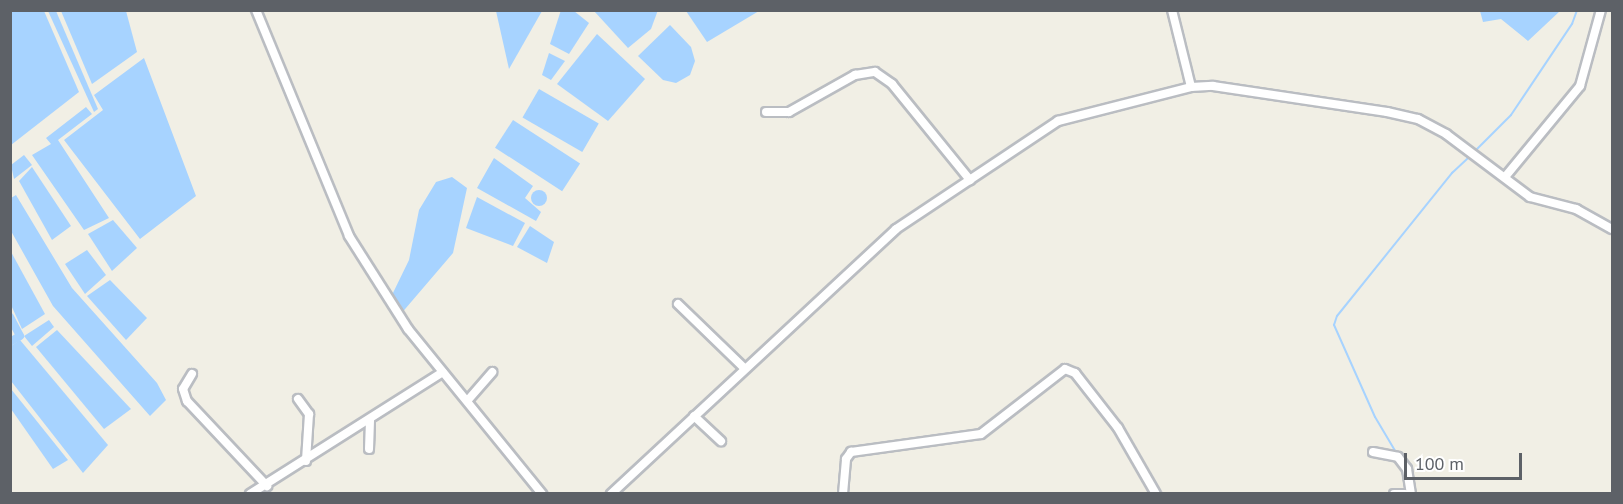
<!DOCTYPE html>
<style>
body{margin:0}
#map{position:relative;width:1623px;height:504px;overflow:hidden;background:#f1efe5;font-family:"PT Sans",sans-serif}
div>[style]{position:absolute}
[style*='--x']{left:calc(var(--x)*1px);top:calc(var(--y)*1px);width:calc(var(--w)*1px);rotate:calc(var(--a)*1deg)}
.water>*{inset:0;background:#a7d3ff;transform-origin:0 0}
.round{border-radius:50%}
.stream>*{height:2px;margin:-1px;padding:0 1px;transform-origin:1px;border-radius:1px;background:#a7d3ff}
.canal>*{height:8px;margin:-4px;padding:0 4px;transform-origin:4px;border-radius:4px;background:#a7d3ff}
.roads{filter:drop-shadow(2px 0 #babdc2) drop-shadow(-2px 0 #babdc2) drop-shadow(0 2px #babdc2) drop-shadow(0 -2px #babdc2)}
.minor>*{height:8px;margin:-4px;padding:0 4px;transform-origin:4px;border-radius:4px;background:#fff}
span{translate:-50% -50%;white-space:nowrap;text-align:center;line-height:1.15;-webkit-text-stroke:4.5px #fff;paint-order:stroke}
.frame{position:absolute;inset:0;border:12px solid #5d6167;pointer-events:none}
.scale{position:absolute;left:1404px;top:453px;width:118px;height:27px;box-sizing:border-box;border:3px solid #5d6167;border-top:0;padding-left:8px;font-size:18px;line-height:21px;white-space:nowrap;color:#5d6167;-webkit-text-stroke:4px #fff;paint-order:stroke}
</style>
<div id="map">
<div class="water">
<i style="clip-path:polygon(11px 10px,44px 11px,79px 92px,11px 145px)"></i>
<i style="clip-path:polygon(561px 10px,574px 11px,589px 23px,569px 54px,550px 44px)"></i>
<i style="clip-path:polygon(658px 10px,651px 29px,628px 48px,594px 11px)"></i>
<i style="clip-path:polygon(48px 11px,56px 11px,98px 109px,94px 112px)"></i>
<i style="clip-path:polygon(61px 11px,126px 11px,137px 52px,92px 84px)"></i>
<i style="clip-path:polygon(496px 11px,542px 11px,509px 69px)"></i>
<i style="clip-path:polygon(686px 11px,759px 11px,707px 42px)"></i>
<i style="clip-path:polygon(1480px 11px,1480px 10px,1560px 11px,1528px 41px,1501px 19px,1483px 22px)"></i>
<i style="clip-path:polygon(670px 25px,691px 47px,695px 61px,690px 75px,676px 83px,663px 80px,638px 56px)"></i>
<i style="clip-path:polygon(597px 34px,645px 79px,608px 121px,557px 84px)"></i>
<i style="clip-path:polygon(549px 53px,565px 61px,551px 80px,542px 75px)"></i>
<i style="clip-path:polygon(144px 58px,196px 196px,140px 239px,64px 140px,103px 110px,94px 95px)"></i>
<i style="left:539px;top:89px;width:69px;height:33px;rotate:30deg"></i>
<i style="clip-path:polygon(86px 107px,92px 114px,58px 140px,109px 218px,84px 230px,32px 155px,51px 144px,46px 138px)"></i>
<i style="left:513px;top:120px;width:80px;height:33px;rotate:33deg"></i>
<i style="clip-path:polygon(24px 155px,32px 165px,14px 179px,11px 165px)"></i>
<i style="clip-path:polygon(494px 158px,533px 186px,525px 198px,541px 212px,536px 221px,477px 188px)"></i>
<i style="clip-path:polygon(32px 167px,71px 226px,52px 240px,19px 181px)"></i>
<i style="clip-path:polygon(452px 177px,467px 188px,453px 253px,400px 315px,391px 297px,409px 260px,419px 210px,436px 182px)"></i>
<i class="round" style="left:531px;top:190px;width:16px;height:16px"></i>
<i style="clip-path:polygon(16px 195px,72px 288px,157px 383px,166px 400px,150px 416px,53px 306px,11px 231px,11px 198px)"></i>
<i style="clip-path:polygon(477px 197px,525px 223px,513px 246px,466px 228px)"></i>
<i style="clip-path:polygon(113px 220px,137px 248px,112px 271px,88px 234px)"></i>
<i style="clip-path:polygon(530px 226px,554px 242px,547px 263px,517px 247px)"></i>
<i style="clip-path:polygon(10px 250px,45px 314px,22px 329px,11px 305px)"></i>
<i style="clip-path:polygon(87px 250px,106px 275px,85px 294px,65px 264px)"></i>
<i style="clip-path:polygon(110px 280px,147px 318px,126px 340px,87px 296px)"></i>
<i style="clip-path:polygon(49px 320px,54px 327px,32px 346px,24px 336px)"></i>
<i style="clip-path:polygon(57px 330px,131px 409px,104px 429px,36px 347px)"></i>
<i style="clip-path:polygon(20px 340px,108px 445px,83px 473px,11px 381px,11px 346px)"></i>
<i style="clip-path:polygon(10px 389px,11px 389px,68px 460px,53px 469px,11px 409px)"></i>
</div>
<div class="stream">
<i style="--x:1475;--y:151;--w:51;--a:-45"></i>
<i style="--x:1511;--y:115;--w:110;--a:-56.2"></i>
<i style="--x:1572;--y:24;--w:15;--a:-70"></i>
<i style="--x:1397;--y:454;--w:43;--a:-120.7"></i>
<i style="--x:1375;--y:417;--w:101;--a:-114"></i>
<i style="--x:1334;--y:325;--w:9;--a:-72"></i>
<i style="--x:1337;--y:316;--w:184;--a:-51.2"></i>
<i style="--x:1452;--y:173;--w:26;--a:-43"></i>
</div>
<div class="canal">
<i style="--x:10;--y:317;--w:21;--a:62"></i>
<i style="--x:20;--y:336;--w:12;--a:149"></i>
</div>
<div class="roads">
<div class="minor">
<i style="--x:256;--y:10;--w:244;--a:67.6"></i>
<i style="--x:349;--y:236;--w:110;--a:57.6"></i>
<i style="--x:408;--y:329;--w:213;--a:50.9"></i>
<i style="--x:1172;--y:10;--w:79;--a:76.1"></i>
<i style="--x:766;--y:112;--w:23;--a:0"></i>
<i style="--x:789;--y:112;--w:76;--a:-29.3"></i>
<i style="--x:855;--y:75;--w:20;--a:-9"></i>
<i style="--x:875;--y:72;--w:21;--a:35"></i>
<i style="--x:892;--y:84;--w:124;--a:50.9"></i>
<i style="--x:1505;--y:177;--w:118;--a:-50.5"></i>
<i style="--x:1580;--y:86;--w:79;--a:-74.6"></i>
<i style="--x:678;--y:304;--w:93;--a:44.1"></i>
<i style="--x:192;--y:374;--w:17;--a:121"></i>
<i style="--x:183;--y:389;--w:13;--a:72"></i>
<i style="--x:187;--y:401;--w:117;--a:46.7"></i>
<i style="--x:298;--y:399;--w:19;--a:54"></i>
<i style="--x:309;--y:414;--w:47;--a:93.7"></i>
<i style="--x:468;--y:400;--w:37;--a:-49"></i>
<i style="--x:694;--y:416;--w:37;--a:43"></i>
<i style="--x:369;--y:449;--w:30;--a:-88"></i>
<i style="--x:1373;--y:452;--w:25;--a:11"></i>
<i style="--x:1398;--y:457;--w:15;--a:53"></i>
<i style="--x:1407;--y:469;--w:25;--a:81"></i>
<i style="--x:250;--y:494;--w:228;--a:-32.3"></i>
<i style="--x:611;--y:494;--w:389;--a:-42.9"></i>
<i style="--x:896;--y:229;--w:195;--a:-33.7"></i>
<i style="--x:1058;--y:121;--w:137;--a:-14.3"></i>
<i style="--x:1191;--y:87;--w:22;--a:-3"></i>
<i style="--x:1213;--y:86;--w:176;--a:8.5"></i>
<i style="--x:1387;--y:112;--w:32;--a:13"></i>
<i style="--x:1418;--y:119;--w:32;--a:28"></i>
<i style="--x:1446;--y:134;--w:105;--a:36.9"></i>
<i style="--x:1530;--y:197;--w:48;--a:14.6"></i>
<i style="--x:1576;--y:209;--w:41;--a:29.1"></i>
<i style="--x:843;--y:494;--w:35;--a:-85"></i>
<i style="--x:846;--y:459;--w:9;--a:-54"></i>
<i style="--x:851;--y:452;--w:131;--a:-7.9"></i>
<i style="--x:981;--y:434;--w:106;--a:-37.7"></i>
<i style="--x:1065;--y:369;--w:11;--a:22"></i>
<i style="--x:1075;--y:373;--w:70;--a:52"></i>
<i style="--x:1118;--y:428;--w:76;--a:60.1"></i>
<i style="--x:1394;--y:494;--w:11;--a:0"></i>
</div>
</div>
<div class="frame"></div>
<div class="scale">100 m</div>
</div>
